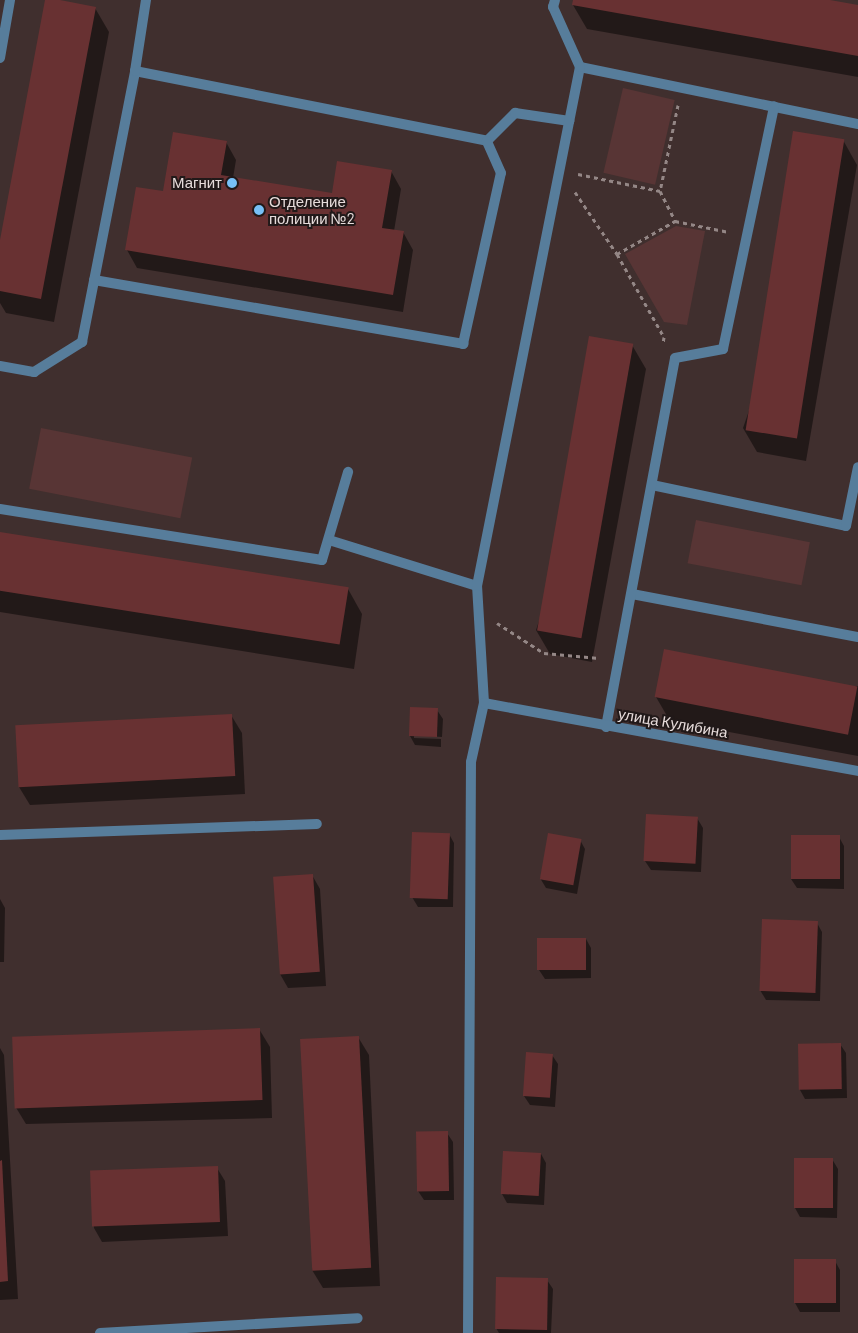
<!DOCTYPE html>
<meta charset="utf-8">
<style>
body{margin:0}
#map{position:relative;width:858px;height:1333px;overflow:hidden;background:#402f2e;font-family:Barlow,sans-serif}
div>[style]{position:absolute}
[style*='--x']{left:calc(var(--x)*1px);top:calc(var(--y)*1px);width:calc(var(--w)*1px);rotate:calc(var(--a)*1deg)}
.green>*{inset:0;background:#583535;transform-origin:0 0}
.shadow>*{inset:0;background:#0007}
.building>*{inset:0;background:#683132;transform-origin:0 0}
.path>*{height:3px;margin-top:-1.5px;transform-origin:0;background:repeating-linear-gradient(90deg,#948786 0 4px,transparent 0 8px)}
.service>*{height:10px;margin:-5px;padding:0 5px;transform-origin:5px;border-radius:5px;background:#577d9b}
.minor>*{height:10px;margin:-5px;padding:0 5px;transform-origin:5px;border-radius:5px;background:#577d9b}
.dots>*{width:14px;height:14px;translate:-50% -50%;box-sizing:border-box;border:2px solid #211919;border-radius:50%}
span{translate:-50% -50%;white-space:nowrap;text-align:center;line-height:1.15;-webkit-text-stroke:4px #211919;paint-order:stroke}
.poi-label{font-size:15px;color:#e7dcdb}
.right{translate:-100% -50%;text-align:right}
.left{translate:0 -50%;text-align:left}
.street-label{font-size:15px;color:#e7dcdb}
</style>
<div id="map">
<div class="green">
<i style="left:623px;top:88px;width:53px;height:87px;rotate:13deg"></i>
<i style="clip-path:polygon(676px 226px,705px 231px,687px 325px,664px 322px,625px 254px)"></i>
<i style="left:41px;top:428px;width:154px;height:62px;rotate:11deg"></i>
<i style="left:696px;top:520px;width:116px;height:44px;rotate:11deg"></i>
</div>
<div class="shadow">
<i style="clip-path:polygon(47px 0,95px 8px,109px 32px,54px 322px,6px 313px,0 303px,0 247px)"></i>
<i style="clip-path:polygon(574px 0,823px 0,858px 6px,858px 77px,587px 29px,573px 5px)"></i>
<i style="clip-path:polygon(843px 140px,857px 165px,806px 461px,757px 452px,743px 428px)"></i>
<i style="clip-path:polygon(226px 142px,236px 160px,233px 178px,333px 194px,391px 171px,401px 189px,394px 231px,403px 232px,413px 250px,403px 312px,137px 268px,127px 250px,164px 193px)"></i>
<i style="clip-path:polygon(632px 345px,646px 369px,592px 662px,550px 654px,536px 630px)"></i>
<i style="clip-path:polygon(0 533px,348px 589px,362px 614px,354px 669px,0 612px)"></i>
<i style="clip-path:polygon(858px 686px,858px 756px,670px 721px,656px 697px)"></i>
<i style="clip-path:polygon(437px 710px,443px 719px,442px 737px,414px 735px,414px 738px,441px 739px,441px 747px,415px 745px,410px 736px)"></i>
<i style="clip-path:polygon(231px 715px,242px 733px,245px 794px,30px 805px,19px 787px)"></i>
<i style="clip-path:polygon(697px 818px,703px 828px,701px 872px,651px 870px,645px 861px)"></i>
<i style="clip-path:polygon(449px 834px,454px 843px,453px 907px,418px 907px,412px 897px)"></i>
<i style="clip-path:polygon(839px 837px,844px 846px,844px 889px,797px 888px,791px 879px)"></i>
<i style="clip-path:polygon(580px 840px,585px 849px,577px 894px,546px 888px,540px 878px)"></i>
<i style="clip-path:polygon(312px 875px,320px 889px,326px 986px,288px 988px,280px 974px)"></i>
<i style="clip-path:polygon(0 899px,5px 908px,4px 962px,0 962px)"></i>
<i style="clip-path:polygon(817px 923px,822px 932px,820px 1001px,766px 1000px,760px 990px)"></i>
<i style="clip-path:polygon(586px 939px,591px 948px,591px 978px,545px 979px,539px 970px)"></i>
<i style="clip-path:polygon(259px 1029px,270px 1047px,272px 1118px,26px 1124px,15px 1106px)"></i>
<i style="clip-path:polygon(358px 1037px,369px 1055px,380px 1286px,323px 1288px,312px 1270px)"></i>
<i style="clip-path:polygon(840px 1044px,846px 1053px,847px 1098px,805px 1099px,800px 1090px,799px 1045px)"></i>
<i style="clip-path:polygon(0 1048px,4px 1055px,18px 1299px,0 1300px)"></i>
<i style="clip-path:polygon(552px 1055px,558px 1064px,555px 1107px,530px 1105px,524px 1096px)"></i>
<i style="clip-path:polygon(417px 1133px,447px 1133px,453px 1142px,454px 1200px,424px 1200px,418px 1191px)"></i>
<i style="clip-path:polygon(541px 1154px,546px 1163px,544px 1205px,507px 1203px,502px 1194px)"></i>
<i style="clip-path:polygon(795px 1159px,832px 1159px,838px 1169px,837px 1218px,800px 1217px,795px 1208px)"></i>
<i style="clip-path:polygon(217px 1168px,225px 1181px,228px 1236px,102px 1242px,94px 1228px,91px 1174px)"></i>
<i style="clip-path:polygon(835px 1261px,840px 1270px,840px 1312px,800px 1312px,795px 1303px)"></i>
<i style="clip-path:polygon(547px 1280px,553px 1289px,551px 1333px,499px 1333px,496px 1328px)"></i>
</div>
<div class="building">
<i style="clip-path:polygon(45px 0,60px 0,96px 7px,41px 299px,0 291px,0 240px)"></i>
<i style="clip-path:polygon(573px 0,830px 0,858px 5px,858px 56px,572px 5px)"></i>
<i style="left:793px;top:131px;width:52px;height:303px;rotate:9deg"></i>
<i style="clip-path:polygon(173px 132px,227px 141px,221px 175px,332px 193px,337px 161px,392px 170px,382px 228px,404px 231px,393px 295px,125px 250px,136px 187px,163px 191px)"></i>
<i style="left:589px;top:336px;width:45px;height:299px;rotate:10deg"></i>
<i style="left:0;top:532px;width:353px;height:58px;rotate:9deg"></i>
<i style="left:664px;top:649px;width:197px;height:49px;rotate:11deg"></i>
<i style="left:410px;top:707px;width:28px;height:29px;rotate:2deg"></i>
<i style="left:232px;top:714px;width:62px;height:217px;rotate:87deg"></i>
<i style="left:646px;top:814px;width:52px;height:47px;rotate:3deg"></i>
<i style="left:412px;top:832px;width:38px;height:66px;rotate:2deg"></i>
<i style="left:548px;top:833px;width:34px;height:47px;rotate:10deg"></i>
<i style="left:791px;top:835px;width:49px;height:44px"></i>
<i style="left:313px;top:874px;width:98px;height:40px;rotate:86deg"></i>
<i style="left:762px;top:919px;width:56px;height:72px;rotate:2deg"></i>
<i style="left:537px;top:938px;width:49px;height:32px"></i>
<i style="left:260px;top:1028px;width:72px;height:248px;rotate:88deg"></i>
<i style="left:359px;top:1036px;width:232px;height:59px;rotate:87deg"></i>
<i style="left:841px;top:1043px;width:46px;height:43px;rotate:89deg"></i>
<i style="left:526px;top:1052px;width:27px;height:44px;rotate:4deg"></i>
<i style="left:448px;top:1131px;width:60px;height:32px;rotate:89deg"></i>
<i style="left:503px;top:1151px;width:38px;height:43px;rotate:3deg"></i>
<i style="left:794px;top:1158px;width:39px;height:50px"></i>
<i style="clip-path:polygon(2px 1160px,8px 1281px,0 1282px,0 1161px)"></i>
<i style="left:218px;top:1166px;width:56px;height:128px;rotate:88deg"></i>
<i style="left:794px;top:1259px;width:42px;height:44px"></i>
<i style="left:496px;top:1277px;width:52px;height:52px;rotate:1deg"></i>
</div>
<div class="path">
<i style="--x:678;--y:105;--w:88;--a:101.8"></i>
<i style="--x:660;--y:191;--w:34;--a:63"></i>
<i style="--x:675;--y:221;--w:55;--a:11.5"></i>
<i style="--x:578;--y:174;--w:84;--a:11.7"></i>
<i style="--x:575;--y:192;--w:75;--a:55.9"></i>
<i style="--x:617;--y:254;--w:95;--a:60.5"></i>
<i style="--x:664;--y:337;--w:6;--a:99"></i>
<i style="--x:617;--y:254;--w:67;--a:-29.6"></i>
<i style="--x:497;--y:623;--w:56;--a:32.6"></i>
<i style="--x:544;--y:653;--w:55;--a:5.2"></i>
</div>
<div class="service">
<i style="--x:0;--y:58;--w:59;--a:-80.2"></i>
<i style="--x:580;--y:67;--w:284;--a:11.6"></i>
<i style="--x:135;--y:71;--w:359;--a:11.2"></i>
<i style="--x:487;--y:141;--w:40;--a:-45"></i>
<i style="--x:515;--y:113;--w:55;--a:8.4"></i>
<i style="--x:94;--y:280;--w:375;--a:9.8"></i>
<i style="--x:463;--y:344;--w:175;--a:-77.5"></i>
<i style="--x:501;--y:173;--w:35;--a:-114"></i>
<i style="--x:0;--y:366;--w:35;--a:10"></i>
<i style="--x:34;--y:372;--w:57;--a:-32"></i>
<i style="--x:82;--y:342;--w:276;--a:-78.9"></i>
<i style="--x:135;--y:71;--w:72;--a:-81.2"></i>
<i style="--x:652;--y:485;--w:198;--a:11.9"></i>
<i style="--x:846;--y:526;--w:60;--a:-78.5"></i>
<i style="--x:0;--y:509;--w:326;--a:9"></i>
<i style="--x:322;--y:560;--w:92;--a:-73.5"></i>
<i style="--x:329;--y:540;--w:155;--a:17.3"></i>
<i style="--x:632;--y:594;--w:230;--a:10.8"></i>
<i style="--x:484;--y:703;--w:117;--a:-93.4"></i>
<i style="--x:477;--y:586;--w:529;--a:-78.78"></i>
<i style="--x:580;--y:67;--w:66;--a:-114.2"></i>
<i style="--x:553;--y:7;--w:7;--a:-74"></i>
<i style="--x:606;--y:727;--w:375;--a:-79.4"></i>
<i style="--x:675;--y:358;--w:49;--a:-10.6"></i>
<i style="--x:723;--y:349;--w:248;--a:-78.1"></i>
<i style="--x:0;--y:835;--w:317;--a:-2"></i>
<i style="--x:100;--y:1333;--w:258;--a:-3.3"></i>
</div>
<div class="minor">
<i style="--x:468;--y:1333;--w:571;--a:-89.7"></i>
<i style="--x:471;--y:762;--w:60;--a:-77.6"></i>
<i style="--x:484;--y:703;--w:380;--a:10.3"></i>
</div>
<div class="dots">
<i style="left:232px;top:183px;background:#77c0f7"></i>
<i style="left:259px;top:210px;background:#77c0f7"></i>
</div>
<div class="poi-label">
<span class="right" style="left:222px;top:183px">Магнит</span>
<span class="left" style="left:269px;top:210px">Отделение<br>полиции №2</span>
</div>
<div class="street-label">
<span style="left:673px;top:723px;rotate:10deg">улица Кулибина</span>
</div>
</div>
